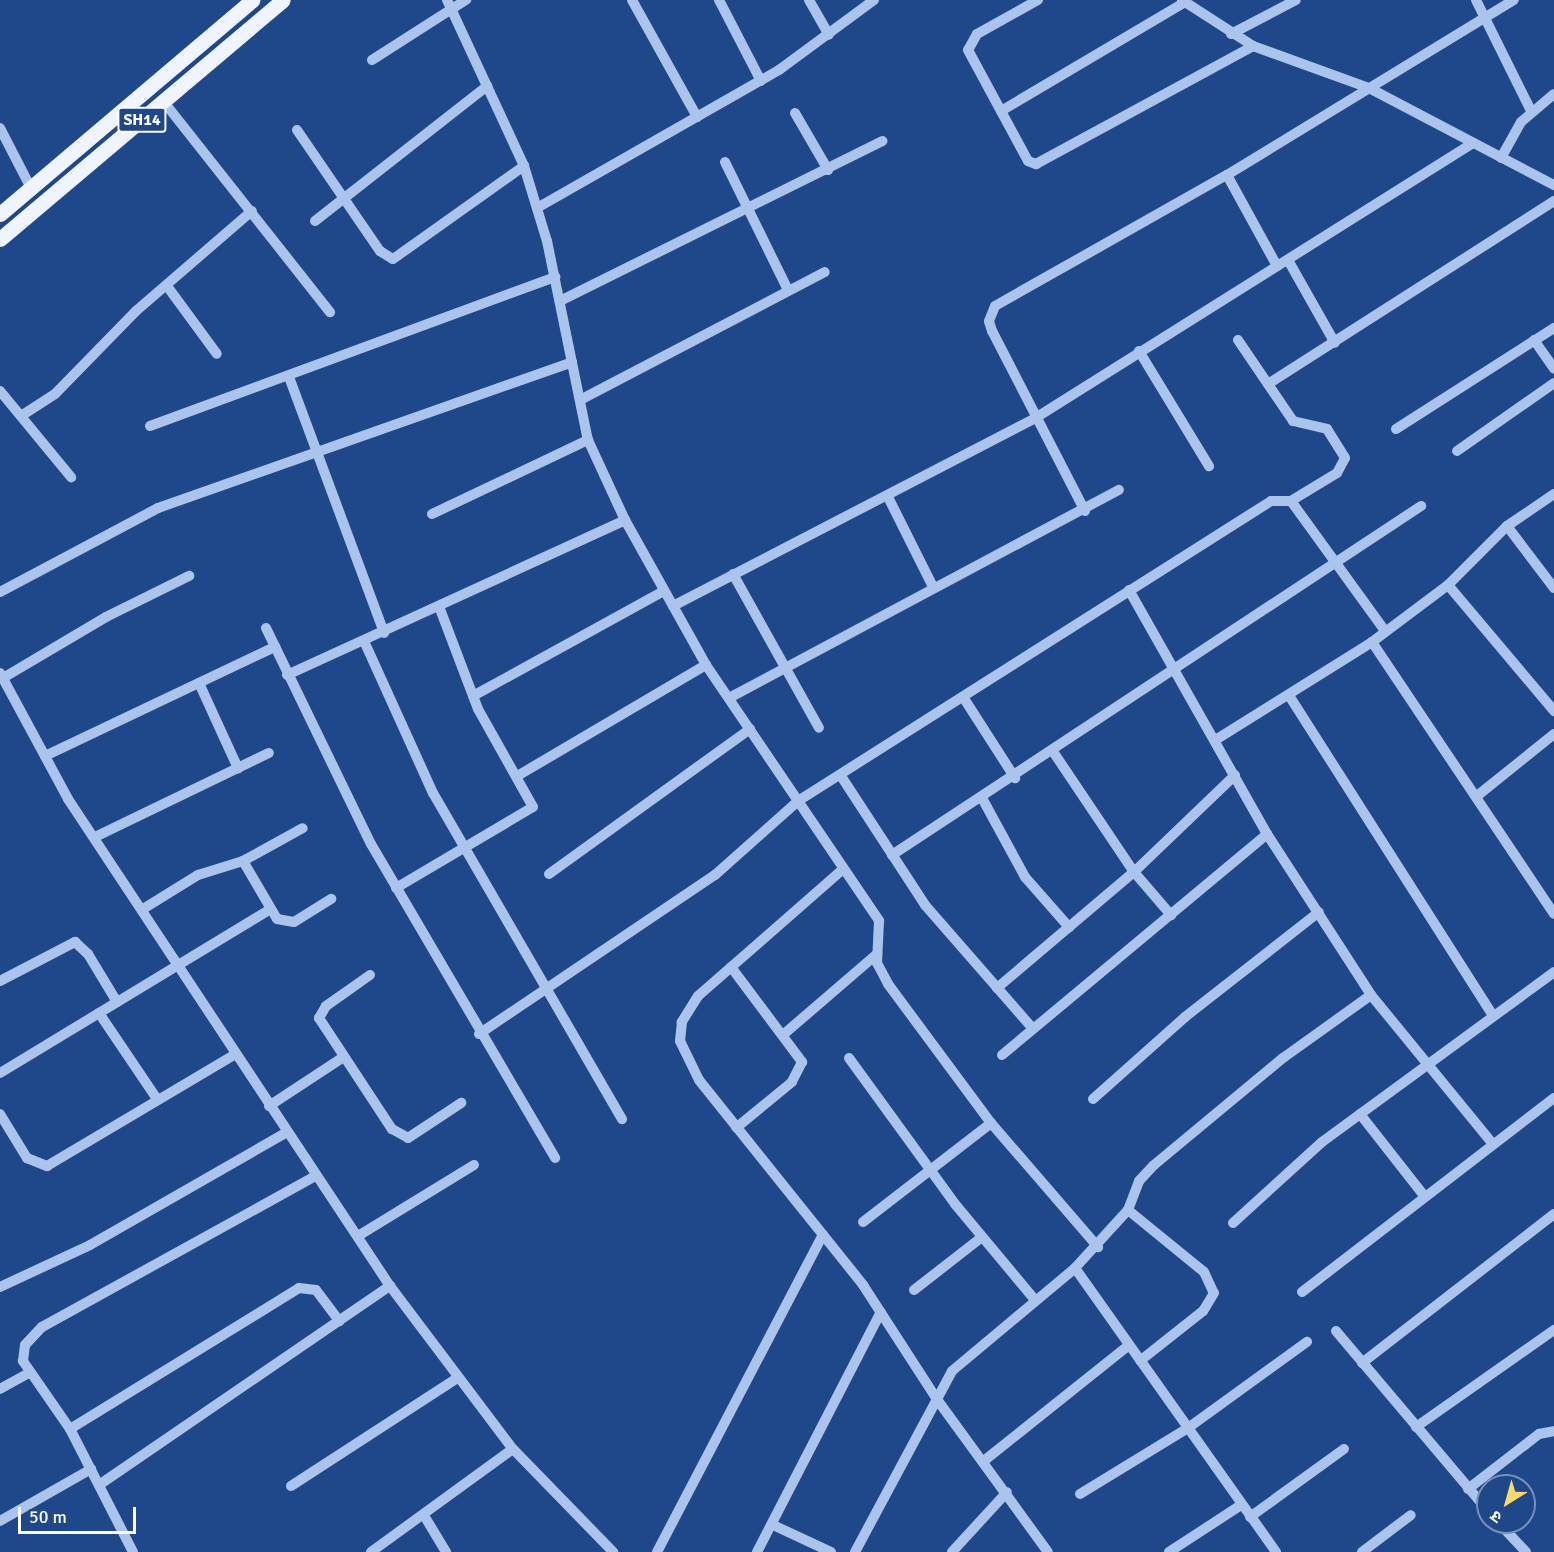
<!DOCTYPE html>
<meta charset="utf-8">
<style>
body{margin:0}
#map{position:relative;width:1554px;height:1552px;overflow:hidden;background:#1f488a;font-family:Signika,"Noto Sans Devanagari",sans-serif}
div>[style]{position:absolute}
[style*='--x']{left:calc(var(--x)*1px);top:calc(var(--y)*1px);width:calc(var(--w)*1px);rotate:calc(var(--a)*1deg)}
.minor>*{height:10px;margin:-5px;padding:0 5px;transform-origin:5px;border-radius:5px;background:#abc4eb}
.major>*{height:15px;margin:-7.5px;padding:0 7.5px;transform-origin:7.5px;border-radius:7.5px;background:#eff4fe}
span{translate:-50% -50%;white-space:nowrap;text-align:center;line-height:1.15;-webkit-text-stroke:4.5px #1f488a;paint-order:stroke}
.shield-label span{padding:2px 4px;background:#1f488a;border:2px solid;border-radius:4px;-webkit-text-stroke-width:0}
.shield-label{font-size:16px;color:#fff;font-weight:700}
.north{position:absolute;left:1476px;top:1474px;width:60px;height:60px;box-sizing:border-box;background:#1f488a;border:2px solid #7991b9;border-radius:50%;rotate:217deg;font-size:16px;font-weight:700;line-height:24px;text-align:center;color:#fff}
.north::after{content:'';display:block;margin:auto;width:21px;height:27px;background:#fad86a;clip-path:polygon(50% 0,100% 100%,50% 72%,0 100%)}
.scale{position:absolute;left:18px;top:1507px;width:118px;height:27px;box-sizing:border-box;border:3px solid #fff;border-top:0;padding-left:8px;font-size:18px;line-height:21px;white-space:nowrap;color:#fff;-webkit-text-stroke:4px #1f488a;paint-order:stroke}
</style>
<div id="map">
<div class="minor">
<i style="--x:447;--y:0;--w:183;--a:65.1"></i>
<i style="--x:524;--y:166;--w:78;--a:73"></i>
<i style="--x:547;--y:241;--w:203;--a:78.4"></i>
<i style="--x:588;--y:440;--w:88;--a:65.2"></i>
<i style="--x:625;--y:520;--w:166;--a:60.8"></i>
<i style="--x:706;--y:665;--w:309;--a:55.9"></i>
<i style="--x:879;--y:921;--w:42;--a:92.7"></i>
<i style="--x:877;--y:963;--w:24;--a:62"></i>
<i style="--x:888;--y:984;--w:173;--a:53.5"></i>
<i style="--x:991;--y:1123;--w:164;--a:49.2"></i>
<i style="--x:632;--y:0;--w:134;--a:60.9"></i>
<i style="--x:719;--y:0;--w:91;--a:62.6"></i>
<i style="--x:809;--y:0;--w:40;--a:60.3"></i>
<i style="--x:1038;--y:0;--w:70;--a:150.9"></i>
<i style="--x:977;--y:34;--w:18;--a:119"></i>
<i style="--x:968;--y:50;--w:126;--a:61.6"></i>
<i style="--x:1028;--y:161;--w:9;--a:21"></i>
<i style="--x:1036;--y:164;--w:247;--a:-28.5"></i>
<i style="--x:1182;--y:0;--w:85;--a:32.9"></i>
<i style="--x:1253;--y:46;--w:123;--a:19.9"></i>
<i style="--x:1369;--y:88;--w:209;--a:27.7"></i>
<i style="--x:1476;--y:0;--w:124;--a:63.6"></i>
<i style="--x:1231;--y:34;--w:73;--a:-27.6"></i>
<i style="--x:372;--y:60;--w:112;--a:-32.6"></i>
<i style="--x:164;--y:102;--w:268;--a:51.7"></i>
<i style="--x:1001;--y:111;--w:214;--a:-30.6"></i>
<i style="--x:795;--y:113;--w:66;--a:59.9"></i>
<i style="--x:0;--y:128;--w:68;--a:62.7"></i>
<i style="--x:297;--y:130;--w:147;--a:55.6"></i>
<i style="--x:380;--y:251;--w:15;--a:32"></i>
<i style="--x:393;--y:259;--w:161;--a:-35.4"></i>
<i style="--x:1501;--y:158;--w:41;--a:-60.9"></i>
<i style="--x:1521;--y:122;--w:43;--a:-40.3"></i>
<i style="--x:725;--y:162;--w:143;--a:63.8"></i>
<i style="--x:1227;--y:175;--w:104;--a:61.2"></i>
<i style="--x:537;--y:208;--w:279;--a:-29.7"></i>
<i style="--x:779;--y:70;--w:118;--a:-36.4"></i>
<i style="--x:315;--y:221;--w:219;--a:-38.1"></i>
<i style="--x:1288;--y:260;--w:95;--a:60.5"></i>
<i style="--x:167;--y:286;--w:84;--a:53.7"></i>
<i style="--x:560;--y:301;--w:360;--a:-26.4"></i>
<i style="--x:1238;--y:340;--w:98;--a:55.8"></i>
<i style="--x:1293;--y:421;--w:35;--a:13"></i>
<i style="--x:1327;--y:429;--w:34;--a:58"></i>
<i style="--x:1345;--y:458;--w:17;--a:118"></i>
<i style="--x:1337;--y:473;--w:54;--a:148.7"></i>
<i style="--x:1534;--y:340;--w:35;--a:55"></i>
<i style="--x:1139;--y:351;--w:135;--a:58.7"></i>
<i style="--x:289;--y:377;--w:273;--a:69.6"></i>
<i style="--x:1268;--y:384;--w:340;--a:-32.6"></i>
<i style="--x:0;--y:391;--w:112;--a:50.5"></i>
<i style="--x:580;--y:400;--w:276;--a:-27.6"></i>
<i style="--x:21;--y:416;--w:40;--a:-32.9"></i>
<i style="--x:55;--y:394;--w:116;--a:-45.7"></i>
<i style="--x:136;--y:311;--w:153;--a:-40.8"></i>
<i style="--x:150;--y:426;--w:432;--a:-20.2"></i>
<i style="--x:1396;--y:429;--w:188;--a:-32.6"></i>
<i style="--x:1457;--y:451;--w:118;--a:-35"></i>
<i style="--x:888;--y:497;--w:101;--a:63.4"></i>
<i style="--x:1085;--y:511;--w:203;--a:-117.3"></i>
<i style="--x:992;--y:331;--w:10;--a:-107"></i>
<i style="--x:989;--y:321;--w:16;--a:-68"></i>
<i style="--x:995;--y:306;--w:266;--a:-29.5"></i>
<i style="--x:1227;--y:175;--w:336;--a:-31.4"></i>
<i style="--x:432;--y:514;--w:173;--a:-25.4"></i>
<i style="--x:1507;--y:526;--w:78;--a:52.8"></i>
<i style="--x:733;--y:574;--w:176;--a:60.8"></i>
<i style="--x:1448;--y:585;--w:165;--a:49.9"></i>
<i style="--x:1129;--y:590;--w:280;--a:60.5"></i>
<i style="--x:1267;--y:834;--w:192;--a:57.1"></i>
<i style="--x:1371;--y:995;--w:191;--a:50.7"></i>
<i style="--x:0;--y:592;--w:179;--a:-28"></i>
<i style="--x:158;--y:508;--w:439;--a:-19.4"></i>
<i style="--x:673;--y:606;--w:410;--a:-27.4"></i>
<i style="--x:1037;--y:417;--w:515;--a:-32.15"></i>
<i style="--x:266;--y:628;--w:240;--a:64.1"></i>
<i style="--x:371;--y:844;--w:364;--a:59.6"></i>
<i style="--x:364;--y:641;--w:167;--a:65.6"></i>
<i style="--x:433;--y:793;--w:377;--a:59.9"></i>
<i style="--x:1372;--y:642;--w:327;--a:56.2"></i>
<i style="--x:0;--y:673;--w:143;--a:61.6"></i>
<i style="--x:68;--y:799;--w:584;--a:56.53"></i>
<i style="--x:390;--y:1286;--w:204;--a:53"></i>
<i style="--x:513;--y:1449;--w:144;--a:45.8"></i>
<i style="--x:287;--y:675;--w:372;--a:-24.6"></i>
<i style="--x:3;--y:678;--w:120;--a:-30.6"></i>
<i style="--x:106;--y:617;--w:93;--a:-26.3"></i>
<i style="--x:199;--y:683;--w:94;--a:65.4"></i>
<i style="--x:473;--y:696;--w:218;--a:-28.8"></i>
<i style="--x:1290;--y:697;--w:378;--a:57.5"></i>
<i style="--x:729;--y:698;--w:442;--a:-28.1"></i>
<i style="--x:965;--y:700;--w:93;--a:57.3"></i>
<i style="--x:1217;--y:739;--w:183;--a:-32"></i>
<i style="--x:1372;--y:642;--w:95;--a:-36.9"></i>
<i style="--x:1448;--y:585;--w:83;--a:-45"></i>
<i style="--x:1507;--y:526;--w:57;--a:-34.2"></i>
<i style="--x:1054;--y:753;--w:143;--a:56.1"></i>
<i style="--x:1134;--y:872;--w:57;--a:49.3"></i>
<i style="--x:45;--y:756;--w:255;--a:-25.4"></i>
<i style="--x:519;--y:775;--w:217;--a:-30.5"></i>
<i style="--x:841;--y:776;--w:154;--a:56.9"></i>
<i style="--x:925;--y:905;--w:164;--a:48.9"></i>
<i style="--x:1477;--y:796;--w:99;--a:-38.8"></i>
<i style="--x:982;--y:798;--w:90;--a:61.4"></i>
<i style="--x:1025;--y:877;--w:67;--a:48.7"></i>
<i style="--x:95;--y:837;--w:193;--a:-25.8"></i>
<i style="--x:892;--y:855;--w:634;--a:-33.41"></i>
<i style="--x:243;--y:861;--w:67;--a:59.6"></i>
<i style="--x:277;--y:919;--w:17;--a:10"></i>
<i style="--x:294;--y:922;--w:44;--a:-31.9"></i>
<i style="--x:842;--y:870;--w:191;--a:138.8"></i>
<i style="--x:698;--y:996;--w:31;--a:122"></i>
<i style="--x:682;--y:1022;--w:19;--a:96"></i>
<i style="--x:680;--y:1041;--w:43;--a:64"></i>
<i style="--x:699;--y:1080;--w:263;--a:51.3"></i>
<i style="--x:863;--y:1285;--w:135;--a:57.1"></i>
<i style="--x:936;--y:1398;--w:190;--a:54"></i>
<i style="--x:549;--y:874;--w:248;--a:-35.8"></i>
<i style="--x:396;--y:888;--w:159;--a:-30.6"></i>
<i style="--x:533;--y:807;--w:112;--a:-119.3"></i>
<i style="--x:478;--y:709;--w:107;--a:-110.8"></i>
<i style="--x:143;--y:909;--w:65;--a:-31.7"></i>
<i style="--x:198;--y:875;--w:47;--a:-17.3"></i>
<i style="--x:243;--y:861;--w:68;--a:-28.8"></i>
<i style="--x:731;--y:967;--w:119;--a:53.2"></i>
<i style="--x:802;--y:1062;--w:22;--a:117"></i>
<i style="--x:792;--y:1082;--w:72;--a:140.6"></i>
<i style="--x:370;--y:975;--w:54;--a:144.8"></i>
<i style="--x:326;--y:1006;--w:14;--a:120"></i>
<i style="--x:319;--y:1018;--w:133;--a:56.7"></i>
<i style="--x:392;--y:1129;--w:18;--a:29"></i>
<i style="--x:408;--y:1138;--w:64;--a:-33.4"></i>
<i style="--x:0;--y:981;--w:85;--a:-27.5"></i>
<i style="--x:75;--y:942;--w:18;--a:43"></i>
<i style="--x:88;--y:954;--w:56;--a:58.9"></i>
<i style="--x:997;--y:988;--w:180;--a:-40.3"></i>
<i style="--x:1134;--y:872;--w:140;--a:-43.8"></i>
<i style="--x:99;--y:1013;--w:104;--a:56"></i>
<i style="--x:479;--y:1034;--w:285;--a:-34"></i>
<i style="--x:715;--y:875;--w:111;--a:-41.7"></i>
<i style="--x:798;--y:801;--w:560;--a:-32.38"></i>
<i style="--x:1271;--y:501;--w:20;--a:0"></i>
<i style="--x:1291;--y:501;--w:160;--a:54.1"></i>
<i style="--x:784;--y:1034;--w:123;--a:-40.7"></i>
<i style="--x:1002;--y:1055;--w:345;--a:-39.8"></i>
<i style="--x:849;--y:1058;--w:180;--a:54"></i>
<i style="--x:955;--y:1204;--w:125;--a:50.2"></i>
<i style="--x:0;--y:1073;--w:315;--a:-31.2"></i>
<i style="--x:1093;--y:1099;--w:123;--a:-41.7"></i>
<i style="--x:1185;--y:1017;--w:170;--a:-38.1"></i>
<i style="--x:269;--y:1106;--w:87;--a:-33.3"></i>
<i style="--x:0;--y:1114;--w:52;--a:58.5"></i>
<i style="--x:27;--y:1158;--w:22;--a:22"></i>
<i style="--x:47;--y:1166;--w:217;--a:-30.7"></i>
<i style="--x:1360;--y:1114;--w:105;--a:51.9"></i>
<i style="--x:1128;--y:1210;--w:31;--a:-69"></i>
<i style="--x:1139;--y:1181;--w:22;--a:-47"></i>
<i style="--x:1154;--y:1165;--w:168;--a:-39.7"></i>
<i style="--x:1283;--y:1058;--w:108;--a:-35.6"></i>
<i style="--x:863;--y:1222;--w:162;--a:-37.7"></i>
<i style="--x:1233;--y:1223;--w:120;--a:-42.3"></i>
<i style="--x:1322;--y:1142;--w:288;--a:-36.2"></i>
<i style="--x:358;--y:1236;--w:136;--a:-31.5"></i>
<i style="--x:1075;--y:1268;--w:348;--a:54.7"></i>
<i style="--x:0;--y:1287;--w:99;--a:-25"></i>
<i style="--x:90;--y:1245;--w:227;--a:-29.8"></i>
<i style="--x:914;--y:1290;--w:86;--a:-37.9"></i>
<i style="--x:1302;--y:1292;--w:318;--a:-37.6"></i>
<i style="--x:1336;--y:1331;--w:236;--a:49.8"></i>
<i style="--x:1362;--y:1363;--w:243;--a:-37.8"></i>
<i style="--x:0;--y:1389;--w:33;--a:-29"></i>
<i style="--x:1416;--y:1427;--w:169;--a:-35.1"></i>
<i style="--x:70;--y:1429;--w:269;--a:-31.6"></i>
<i style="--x:299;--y:1288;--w:17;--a:7"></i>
<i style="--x:316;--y:1290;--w:39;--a:53"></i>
<i style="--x:985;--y:1460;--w:183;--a:-38.6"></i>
<i style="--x:99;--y:1485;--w:353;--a:-34.4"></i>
<i style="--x:291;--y:1486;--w:197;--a:-33"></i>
<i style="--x:1468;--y:1489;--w:90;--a:-37.8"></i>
<i style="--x:1539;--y:1434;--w:15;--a:-11"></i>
<i style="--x:1080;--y:1494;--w:127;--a:-31.4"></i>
<i style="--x:1188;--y:1428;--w:147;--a:-35.9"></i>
<i style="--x:425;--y:1517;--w:41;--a:59"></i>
<i style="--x:1250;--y:1517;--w:116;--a:-35.9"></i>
<i style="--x:0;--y:1521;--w:105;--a:-29.7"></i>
<i style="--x:1498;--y:1522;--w:41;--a:47"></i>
<i style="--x:773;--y:1525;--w:64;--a:25"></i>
<i style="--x:133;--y:1552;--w:138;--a:-117.1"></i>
<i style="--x:70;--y:1429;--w:83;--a:-124.7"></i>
<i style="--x:23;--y:1361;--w:16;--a:-83"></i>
<i style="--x:25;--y:1345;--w:25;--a:-47"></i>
<i style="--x:42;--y:1327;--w:311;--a:-28.9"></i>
<i style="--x:371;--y:1552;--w:175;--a:-36"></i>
<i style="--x:657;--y:1552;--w:358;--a:-62.4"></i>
<i style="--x:757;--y:1552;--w:270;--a:-62.7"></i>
<i style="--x:855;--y:1552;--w:205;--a:-61.8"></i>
<i style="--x:952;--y:1371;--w:160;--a:-39.9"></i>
<i style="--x:1075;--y:1268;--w:79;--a:-47.6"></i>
<i style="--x:1128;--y:1210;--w:98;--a:39.2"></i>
<i style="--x:1204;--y:1272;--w:23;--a:65"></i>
<i style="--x:1214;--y:1293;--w:21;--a:121"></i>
<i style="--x:1203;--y:1311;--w:80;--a:141.6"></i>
<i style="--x:952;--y:1552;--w:81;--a:-47.5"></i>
<i style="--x:1169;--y:1552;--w:86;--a:-33.1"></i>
<i style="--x:1362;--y:1552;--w:61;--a:-37.1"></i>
</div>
<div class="major">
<i style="--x:0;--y:214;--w:331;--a:-40.3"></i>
<i style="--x:0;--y:239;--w:370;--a:-40.2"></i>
</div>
<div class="shield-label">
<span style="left:142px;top:120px">SH14</span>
</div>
<div class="north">उ</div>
<div class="scale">50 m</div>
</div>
